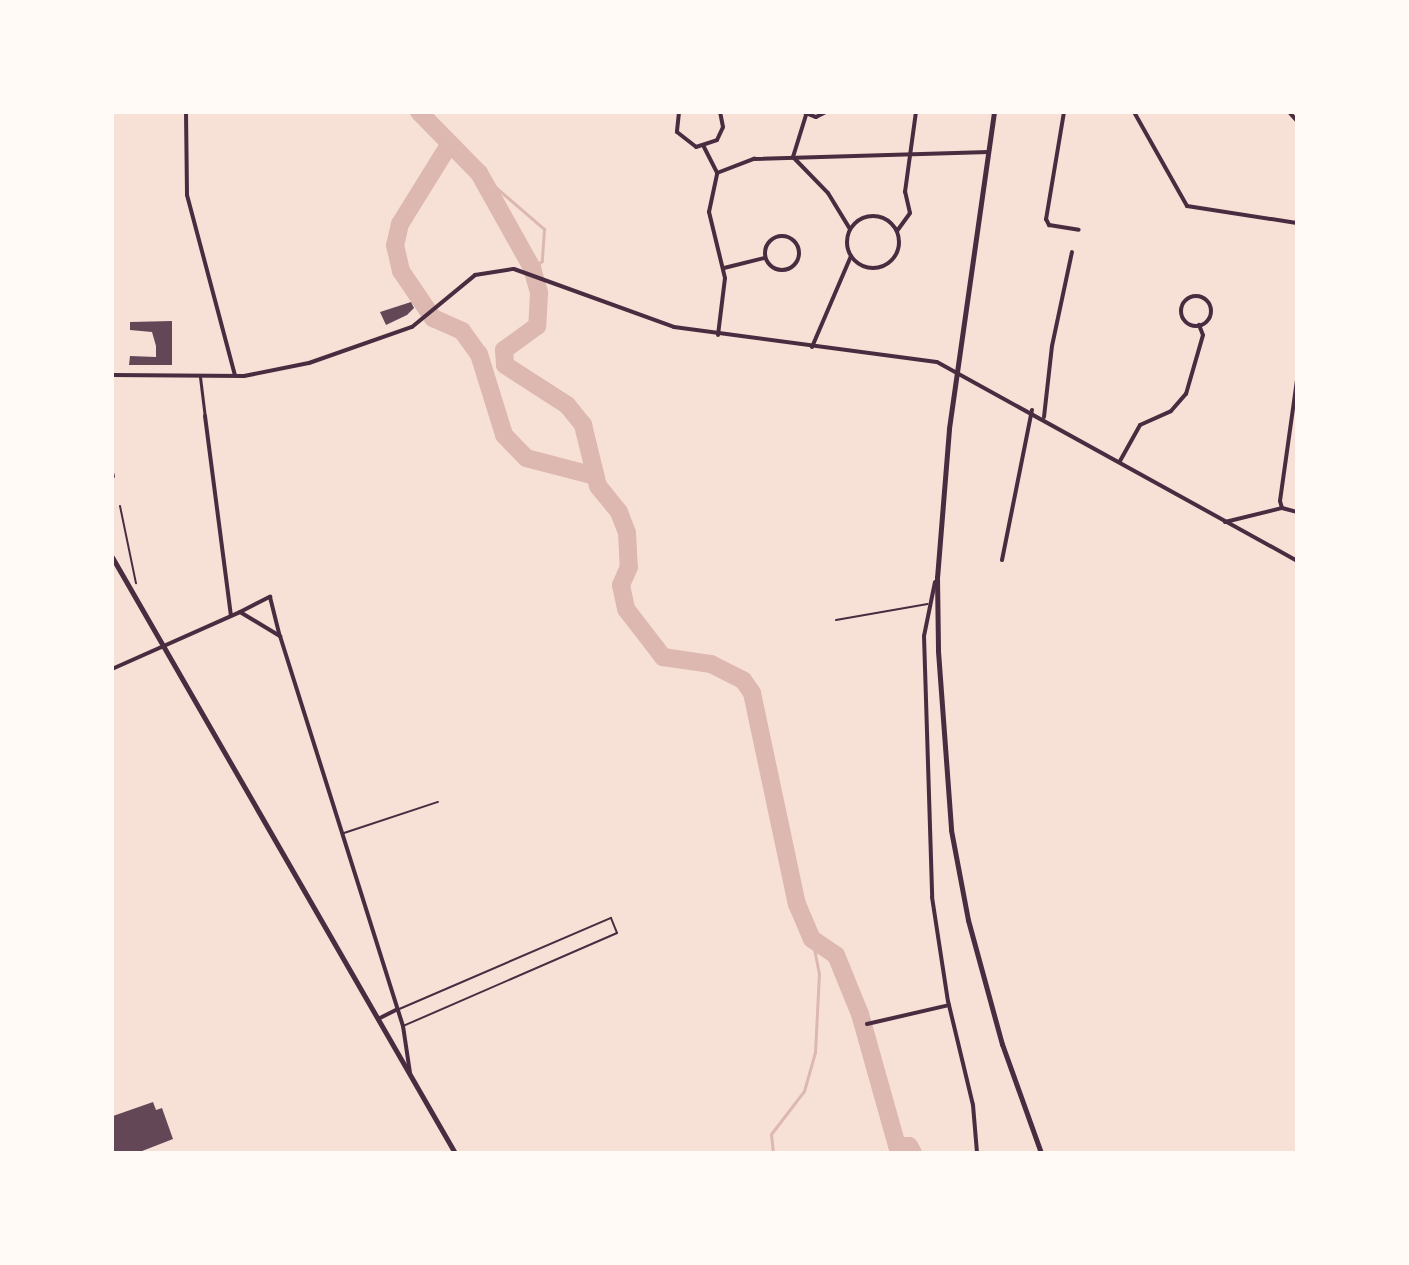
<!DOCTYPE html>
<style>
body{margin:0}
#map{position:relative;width:1409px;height:1265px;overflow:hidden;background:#f7e1d7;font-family:Karla,sans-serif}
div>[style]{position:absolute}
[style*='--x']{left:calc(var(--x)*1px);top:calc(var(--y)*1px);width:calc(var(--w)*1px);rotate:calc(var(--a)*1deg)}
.stream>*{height:3px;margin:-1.5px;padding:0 1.5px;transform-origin:1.5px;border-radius:1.5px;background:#dcb8b0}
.river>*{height:18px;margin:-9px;padding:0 9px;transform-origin:9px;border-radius:9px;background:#dcb8b0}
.building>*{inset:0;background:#644757}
.path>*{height:2px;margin:-1px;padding:0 1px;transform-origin:1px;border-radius:1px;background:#4a2c40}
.service>*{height:2px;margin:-1px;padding:0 1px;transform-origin:1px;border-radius:1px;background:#4a2c40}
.pedestrian>*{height:3px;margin:-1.5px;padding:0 1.5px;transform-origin:1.5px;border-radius:1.5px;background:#4a2c40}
.minor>*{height:4px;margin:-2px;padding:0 2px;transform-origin:2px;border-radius:2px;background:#4a2c40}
.minor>.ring{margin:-2px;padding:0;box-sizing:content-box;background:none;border:4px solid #4a2c40;border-radius:50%}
.tertiary>*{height:5px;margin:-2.5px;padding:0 2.5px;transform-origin:2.5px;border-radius:2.5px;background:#4a2c40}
span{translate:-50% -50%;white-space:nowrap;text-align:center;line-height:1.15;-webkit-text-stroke:7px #fffaf5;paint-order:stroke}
.frame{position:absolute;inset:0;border:114px solid #fffaf5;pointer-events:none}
</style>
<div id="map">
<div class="stream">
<i style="--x:479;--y:173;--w:86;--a:40.7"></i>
<i style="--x:544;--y:229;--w:32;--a:94"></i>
<i style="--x:542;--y:261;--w:12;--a:145"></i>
<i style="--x:773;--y:1153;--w:19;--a:-96"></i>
<i style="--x:771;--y:1134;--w:54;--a:-52.5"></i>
<i style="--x:804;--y:1091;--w:41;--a:-74.2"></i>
<i style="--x:815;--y:1052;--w:78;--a:-87.1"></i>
<i style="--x:819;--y:974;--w:36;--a:-101"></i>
</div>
<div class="river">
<i style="--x:419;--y:112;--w:86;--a:45.5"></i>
<i style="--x:479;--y:173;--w:109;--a:60.8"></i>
<i style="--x:532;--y:268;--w:26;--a:74"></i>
<i style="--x:539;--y:293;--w:33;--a:93"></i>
<i style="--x:537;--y:326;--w:41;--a:144"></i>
<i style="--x:504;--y:350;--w:15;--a:86"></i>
<i style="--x:505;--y:365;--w:74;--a:32.8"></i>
<i style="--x:567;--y:405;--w:26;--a:51"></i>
<i style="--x:583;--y:425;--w:63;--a:76.2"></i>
<i style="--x:598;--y:486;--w:33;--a:51"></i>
<i style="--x:619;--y:512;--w:22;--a:69"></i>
<i style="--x:627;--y:533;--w:34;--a:87"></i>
<i style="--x:629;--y:567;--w:20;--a:114"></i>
<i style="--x:621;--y:585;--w:25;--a:78"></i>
<i style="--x:626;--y:609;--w:61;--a:52.4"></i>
<i style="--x:663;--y:657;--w:49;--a:8.3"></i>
<i style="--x:711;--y:664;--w:36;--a:27"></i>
<i style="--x:743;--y:680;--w:16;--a:55"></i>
<i style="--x:752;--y:693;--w:216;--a:78"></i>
<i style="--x:797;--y:904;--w:38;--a:67"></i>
<i style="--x:812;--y:939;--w:29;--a:34"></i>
<i style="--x:836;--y:955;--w:64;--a:67.9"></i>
<i style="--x:860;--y:1014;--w:137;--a:74.3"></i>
<i style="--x:897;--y:1146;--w:12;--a:0"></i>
<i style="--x:909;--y:1146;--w:8;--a:60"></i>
<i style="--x:449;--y:145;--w:93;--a:121.8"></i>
<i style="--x:400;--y:224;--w:22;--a:103"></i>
<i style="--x:395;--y:245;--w:27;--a:77"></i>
<i style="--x:401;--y:271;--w:57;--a:55.8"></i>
<i style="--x:433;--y:318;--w:32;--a:24"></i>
<i style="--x:462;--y:331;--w:29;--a:54"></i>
<i style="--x:479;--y:354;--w:85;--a:72.8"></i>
<i style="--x:504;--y:435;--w:32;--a:46"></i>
<i style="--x:526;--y:458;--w:71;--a:14.6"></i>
</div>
<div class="building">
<i style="clip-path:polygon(411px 302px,414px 308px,407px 315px,386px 325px,380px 312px)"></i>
<i style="clip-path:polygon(172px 321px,172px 365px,129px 365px,130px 356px,156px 357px,156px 346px,152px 332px,130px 330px,130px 322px)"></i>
<i style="clip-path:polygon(153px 1102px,156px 1110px,162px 1108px,173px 1139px,137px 1153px,112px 1153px,113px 1116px)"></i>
</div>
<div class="path">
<i style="--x:112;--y:468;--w:9;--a:77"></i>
<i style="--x:120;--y:506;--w:79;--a:78.3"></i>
</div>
<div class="service">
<i style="--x:836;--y:620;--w:93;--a:-9.9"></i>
<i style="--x:344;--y:833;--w:99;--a:-18.3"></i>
<i style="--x:397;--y:1010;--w:233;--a:-23.3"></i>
<i style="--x:611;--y:918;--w:16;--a:68"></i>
<i style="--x:617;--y:933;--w:233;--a:156.5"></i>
</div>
<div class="pedestrian">
<i style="--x:200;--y:377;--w:39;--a:83"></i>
</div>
<div class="minor">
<i style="--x:186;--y:112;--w:83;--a:89.3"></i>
<i style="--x:187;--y:195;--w:187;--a:75.1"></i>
<i style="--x:679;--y:112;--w:20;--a:96"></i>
<i style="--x:677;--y:132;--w:24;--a:38"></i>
<i style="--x:696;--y:147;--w:22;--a:-18"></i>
<i style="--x:717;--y:140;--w:14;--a:-65"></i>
<i style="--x:723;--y:127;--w:15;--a:-101"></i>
<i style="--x:803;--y:112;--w:14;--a:21"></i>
<i style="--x:816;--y:117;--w:11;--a:-27"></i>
<i style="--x:1064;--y:112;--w:109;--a:99.5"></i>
<i style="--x:1046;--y:219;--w:7;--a:63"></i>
<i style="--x:1049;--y:225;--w:30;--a:9"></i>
<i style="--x:1134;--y:112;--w:108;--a:60.6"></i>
<i style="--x:1187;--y:206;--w:111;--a:8.8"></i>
<i style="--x:1289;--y:112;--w:12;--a:48"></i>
<i style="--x:806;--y:115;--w:44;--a:107.2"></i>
<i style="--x:793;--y:157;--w:50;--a:45.8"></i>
<i style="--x:828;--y:193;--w:42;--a:58.6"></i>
<i style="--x:704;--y:147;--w:29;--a:63"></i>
<i class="ring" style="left:847px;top:216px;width:48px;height:48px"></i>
<i style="--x:897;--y:231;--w:22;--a:-54"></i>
<i style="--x:910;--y:213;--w:22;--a:-103"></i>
<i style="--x:905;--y:192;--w:81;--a:-82.2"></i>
<i class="ring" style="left:765px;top:236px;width:30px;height:30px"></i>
<i style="--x:724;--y:268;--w:41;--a:-14"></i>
<i class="ring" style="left:1181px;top:296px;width:26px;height:26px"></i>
<i style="--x:718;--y:335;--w:57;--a:-83"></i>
<i style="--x:725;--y:278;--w:68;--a:-103.6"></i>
<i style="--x:709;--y:212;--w:40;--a:-78"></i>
<i style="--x:717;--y:173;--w:40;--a:-21"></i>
<i style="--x:754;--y:159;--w:235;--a:-1.7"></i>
<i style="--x:812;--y:347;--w:99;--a:-66.8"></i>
<i style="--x:112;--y:375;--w:132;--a:0.4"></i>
<i style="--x:244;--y:376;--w:66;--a:-11.3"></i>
<i style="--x:309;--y:363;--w:109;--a:-19.3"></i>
<i style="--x:412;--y:327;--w:82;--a:-39.5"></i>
<i style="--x:475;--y:275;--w:39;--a:-9"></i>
<i style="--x:514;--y:269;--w:170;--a:19.9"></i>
<i style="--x:674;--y:327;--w:265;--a:7.6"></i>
<i style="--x:937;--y:362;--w:411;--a:28.9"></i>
<i style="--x:1297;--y:380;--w:122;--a:98"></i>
<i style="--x:1280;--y:501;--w:7;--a:74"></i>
<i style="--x:1282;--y:508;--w:16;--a:15"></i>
<i style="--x:205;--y:416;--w:201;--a:82.6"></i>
<i style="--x:1044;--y:417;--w:71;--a:-83.6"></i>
<i style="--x:1052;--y:346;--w:96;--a:-78"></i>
<i style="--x:1120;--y:461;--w:41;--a:-60.9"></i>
<i style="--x:1140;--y:425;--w:34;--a:-24"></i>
<i style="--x:1171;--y:411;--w:23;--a:-49"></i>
<i style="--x:1186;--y:394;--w:61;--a:-73.9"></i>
<i style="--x:1203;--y:335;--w:11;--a:-112"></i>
<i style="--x:1225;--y:522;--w:59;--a:-13.8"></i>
<i style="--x:1002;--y:560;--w:153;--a:-78.7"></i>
<i style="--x:935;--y:582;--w:55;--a:101.5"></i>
<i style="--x:924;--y:636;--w:261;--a:88.2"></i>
<i style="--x:932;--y:897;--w:105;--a:81.3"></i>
<i style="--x:948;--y:1001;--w:107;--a:76.5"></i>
<i style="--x:973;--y:1105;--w:48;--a:85.2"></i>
<i style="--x:240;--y:612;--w:34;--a:-27"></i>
<i style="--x:270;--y:597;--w:38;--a:76"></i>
<i style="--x:112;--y:669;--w:140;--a:-24"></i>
<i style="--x:240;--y:612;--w:47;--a:31"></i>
<i style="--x:280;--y:636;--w:409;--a:72.5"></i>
<i style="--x:403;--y:1026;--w:48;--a:81.5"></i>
<i style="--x:378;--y:1019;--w:20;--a:-27"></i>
<i style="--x:867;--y:1024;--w:84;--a:-13"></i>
</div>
<div class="tertiary">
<i style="--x:994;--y:112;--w:320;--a:98.1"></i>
<i style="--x:949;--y:429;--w:148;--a:94.6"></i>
<i style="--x:937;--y:577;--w:74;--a:89.2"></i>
<i style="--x:938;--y:651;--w:179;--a:85.8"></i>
<i style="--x:951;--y:830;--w:92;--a:79.3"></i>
<i style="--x:968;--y:920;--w:129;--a:74.7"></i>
<i style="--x:1002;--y:1044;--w:116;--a:70.3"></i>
<i style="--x:112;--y:557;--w:688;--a:60.08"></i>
</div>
<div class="frame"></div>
</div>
